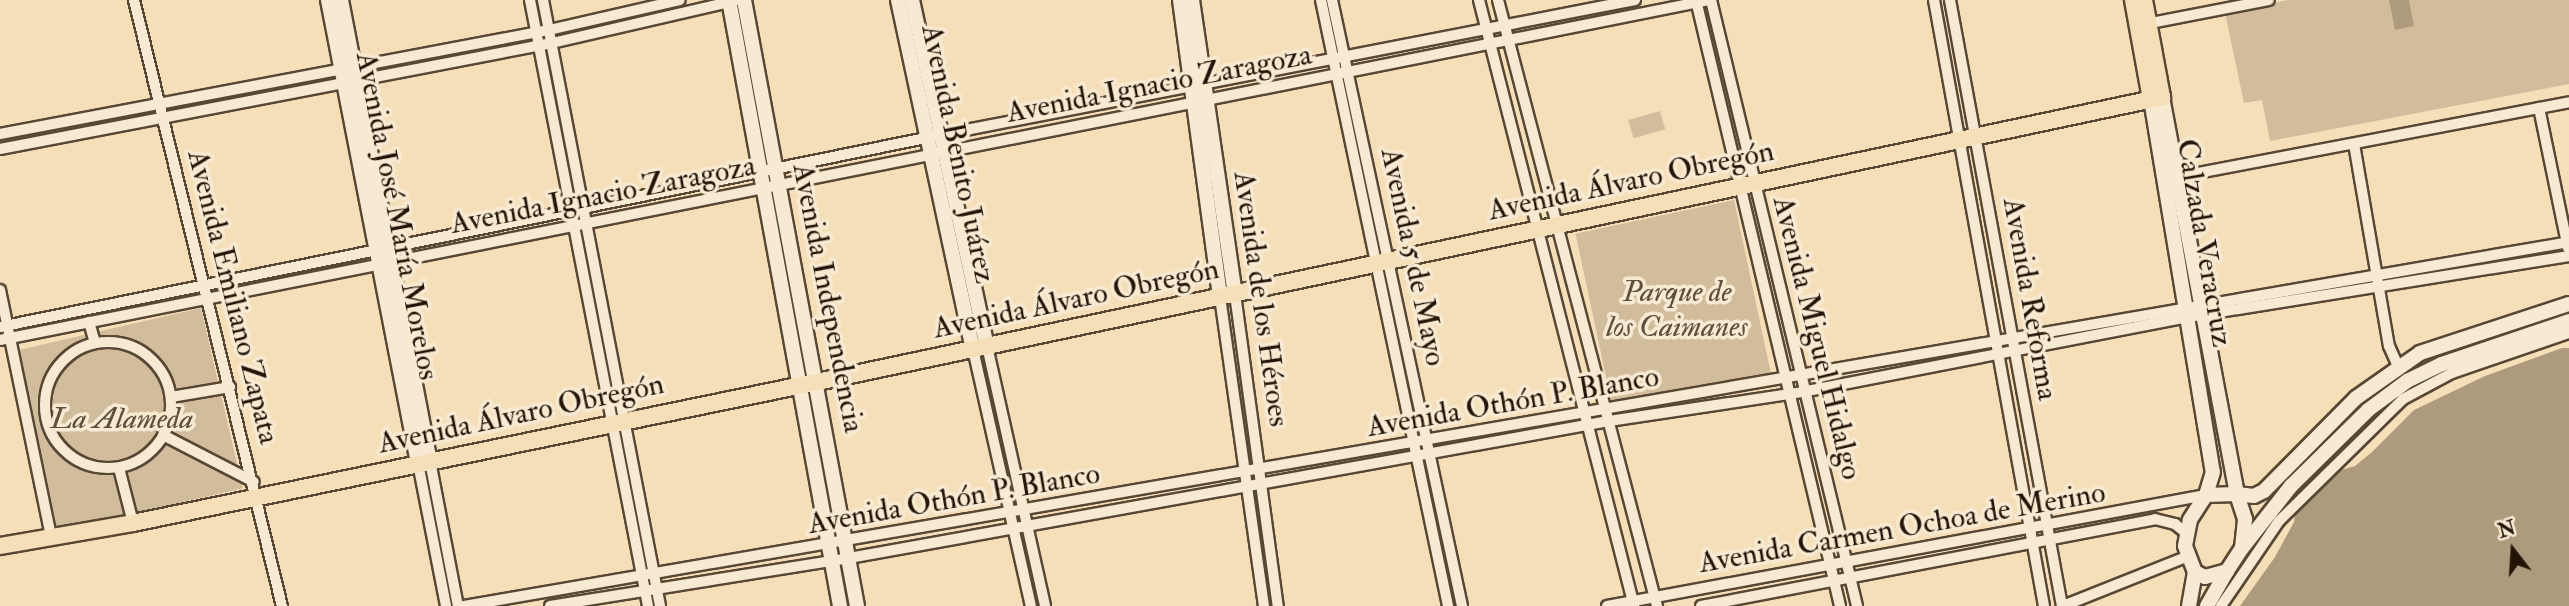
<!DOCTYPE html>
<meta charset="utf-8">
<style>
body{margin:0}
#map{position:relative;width:2569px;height:606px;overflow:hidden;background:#f5dfb9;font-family:"IM FELL Double Pica",serif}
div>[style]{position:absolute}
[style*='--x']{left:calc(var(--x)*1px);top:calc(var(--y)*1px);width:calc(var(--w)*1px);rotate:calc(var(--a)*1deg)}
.green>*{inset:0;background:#d1bc9b;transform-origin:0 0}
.water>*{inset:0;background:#ae9a7c}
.roads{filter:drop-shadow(2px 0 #584734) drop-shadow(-2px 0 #584734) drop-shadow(0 2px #584734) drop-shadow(0 -2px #584734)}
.street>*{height:10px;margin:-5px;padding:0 5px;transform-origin:5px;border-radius:5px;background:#f8ead2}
.street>.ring{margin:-5px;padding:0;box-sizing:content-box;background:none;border:10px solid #f8ead2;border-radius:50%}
.secondary>*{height:14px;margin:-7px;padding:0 7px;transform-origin:7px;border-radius:7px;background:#f8ead2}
.primary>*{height:16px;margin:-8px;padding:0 8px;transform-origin:8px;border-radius:8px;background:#f5dfb9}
span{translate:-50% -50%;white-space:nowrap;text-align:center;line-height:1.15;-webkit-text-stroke:7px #f8ead2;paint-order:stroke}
.street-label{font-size:30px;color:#231407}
.park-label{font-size:30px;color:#604f3b;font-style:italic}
.north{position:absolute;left:2478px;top:515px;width:70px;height:70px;-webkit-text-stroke:5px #f8ead2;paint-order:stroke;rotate:343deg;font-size:19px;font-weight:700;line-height:28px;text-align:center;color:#231407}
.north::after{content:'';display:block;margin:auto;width:24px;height:32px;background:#231407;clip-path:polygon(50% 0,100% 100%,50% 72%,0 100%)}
</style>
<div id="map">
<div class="green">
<i style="clip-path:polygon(2288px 0,2569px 0,2569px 84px,2270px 141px,2262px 100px,2244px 103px,2225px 13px)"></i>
<i style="left:1660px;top:111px;width:19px;height:33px;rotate:74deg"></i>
<i style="left:1734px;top:200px;width:178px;height:162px;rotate:78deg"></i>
<i style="left:201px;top:308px;width:185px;height:199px;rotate:77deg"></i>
</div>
<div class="water">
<i style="clip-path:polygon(2389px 0,2409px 0,2414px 26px,2395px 30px)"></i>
<i style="clip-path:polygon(2562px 348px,2569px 348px,2569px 606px,2240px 606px,2275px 557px,2294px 522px,2296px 510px,2334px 472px,2355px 466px,2371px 453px,2414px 410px,2485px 376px)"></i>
</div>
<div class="roads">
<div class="street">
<i style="--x:134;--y:0;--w:624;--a:76.28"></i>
<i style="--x:530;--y:0;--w:617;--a:78.98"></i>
<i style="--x:543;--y:0;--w:617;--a:79.07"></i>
<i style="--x:1321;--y:0;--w:619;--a:78.16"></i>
<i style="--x:1332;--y:0;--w:620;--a:77.89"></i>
<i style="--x:1479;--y:0;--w:626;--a:75.65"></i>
<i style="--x:1498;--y:0;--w:627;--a:75.3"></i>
<i style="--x:1696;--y:0;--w:623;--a:76.63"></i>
<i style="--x:1711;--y:0;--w:623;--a:76.45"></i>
<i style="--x:1934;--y:0;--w:616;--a:79.71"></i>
<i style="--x:1950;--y:0;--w:616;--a:79.53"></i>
<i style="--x:2146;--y:24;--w:125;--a:-11"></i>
<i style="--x:2539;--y:108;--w:143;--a:78.3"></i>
<i style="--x:0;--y:134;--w:559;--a:-10.73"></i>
<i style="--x:549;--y:30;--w:134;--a:-12.9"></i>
<i style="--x:2354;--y:144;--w:205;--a:80.2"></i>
<i style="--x:2389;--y:346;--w:22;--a:66"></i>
<i style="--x:0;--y:149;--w:562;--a:-10.87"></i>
<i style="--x:552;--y:43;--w:187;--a:-13"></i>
<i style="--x:2172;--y:178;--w:404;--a:-10.8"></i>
<i style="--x:0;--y:290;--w:252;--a:78.3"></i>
<i style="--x:1235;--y:294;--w:315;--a:82.2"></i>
<i style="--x:1220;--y:297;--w:312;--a:81.9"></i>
<i style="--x:89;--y:322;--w:22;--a:74"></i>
<i style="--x:0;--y:327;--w:959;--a:-11.54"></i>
<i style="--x:940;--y:135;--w:708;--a:-10.99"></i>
<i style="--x:0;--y:340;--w:1742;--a:-11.25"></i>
<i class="ring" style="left:45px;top:342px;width:116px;height:116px"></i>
<i style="--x:987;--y:346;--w:266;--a:77.4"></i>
<i style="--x:973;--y:349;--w:263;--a:77.3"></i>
<i style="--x:171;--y:397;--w:60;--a:-9.6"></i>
<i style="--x:163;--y:435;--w:102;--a:27.3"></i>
<i style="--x:430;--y:461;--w:148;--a:79.1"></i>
<i style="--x:418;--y:463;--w:146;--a:78.9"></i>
<i style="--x:119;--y:468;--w:57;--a:75.7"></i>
<i style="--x:464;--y:606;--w:2136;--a:-9.81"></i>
<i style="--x:550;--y:606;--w:303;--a:-9.1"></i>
<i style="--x:849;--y:558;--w:772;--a:-10.22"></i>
<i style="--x:1609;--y:421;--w:195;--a:-8.5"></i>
<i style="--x:1802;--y:392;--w:393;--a:-11"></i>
<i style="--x:2188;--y:317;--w:386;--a:-9.1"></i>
<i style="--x:1607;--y:606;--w:609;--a:-10.5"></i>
<i style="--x:1701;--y:606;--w:462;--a:-10.8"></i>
<i style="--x:2155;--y:519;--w:21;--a:14"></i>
<i style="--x:2175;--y:524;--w:14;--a:39"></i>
<i style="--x:2063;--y:606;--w:132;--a:-21.7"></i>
<i style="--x:2221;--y:606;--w:103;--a:-55.7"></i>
<i style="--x:2279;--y:521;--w:174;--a:-44.5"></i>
<i style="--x:2403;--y:399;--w:55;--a:-28"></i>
<i style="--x:2452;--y:373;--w:124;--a:-18.9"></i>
</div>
<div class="secondary">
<i style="--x:328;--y:0;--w:472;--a:79"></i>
<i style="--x:341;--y:0;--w:470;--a:79.1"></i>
<i style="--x:729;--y:0;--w:616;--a:79.62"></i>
<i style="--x:744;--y:0;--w:616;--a:79.44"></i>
<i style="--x:898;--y:0;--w:357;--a:77.9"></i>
<i style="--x:912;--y:0;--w:354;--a:77.8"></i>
<i style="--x:1180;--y:0;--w:300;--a:82.3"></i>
<i style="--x:1192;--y:0;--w:297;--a:81.7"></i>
<i style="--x:2162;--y:97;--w:404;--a:79.3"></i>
<i style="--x:2237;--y:494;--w:17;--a:7"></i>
<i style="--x:2254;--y:496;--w:11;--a:-27"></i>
<i style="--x:2264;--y:491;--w:131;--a:-45.3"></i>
<i style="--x:2356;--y:398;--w:78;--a:-35.1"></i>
<i style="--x:2420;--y:353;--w:157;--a:-18.2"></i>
<i style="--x:2151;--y:99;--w:378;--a:80.6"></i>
<i style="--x:2213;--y:472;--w:24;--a:107"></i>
<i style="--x:2206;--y:495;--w:30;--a:123"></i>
<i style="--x:2190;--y:520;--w:26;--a:101"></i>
<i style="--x:2185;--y:546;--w:28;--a:69"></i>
<i style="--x:2195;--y:572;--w:11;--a:27"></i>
<i style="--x:2205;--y:577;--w:23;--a:-15"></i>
<i style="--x:2227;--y:571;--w:27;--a:-57"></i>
<i style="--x:2242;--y:548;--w:29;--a:-84"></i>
<i style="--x:2245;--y:519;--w:26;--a:-108"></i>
<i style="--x:2237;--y:494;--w:31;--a:178"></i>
<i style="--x:2243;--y:547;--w:78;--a:-51.8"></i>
<i style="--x:2291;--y:486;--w:108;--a:-44.6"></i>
<i style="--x:2368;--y:410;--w:49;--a:-36.6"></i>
<i style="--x:2407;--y:381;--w:39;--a:-26"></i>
<i style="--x:2442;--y:364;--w:134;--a:-18.7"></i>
<i style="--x:2189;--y:606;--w:35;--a:-80"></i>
<i style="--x:2207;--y:606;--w:40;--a:-60.3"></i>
</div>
<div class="primary">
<i style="--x:2133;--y:0;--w:101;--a:79.7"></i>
<i style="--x:0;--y:546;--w:135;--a:-9.8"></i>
<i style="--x:133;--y:523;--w:698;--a:-11.65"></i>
<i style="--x:817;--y:382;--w:1375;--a:-11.96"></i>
<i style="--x:2162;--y:97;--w:99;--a:-100.5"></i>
</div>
</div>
<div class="street-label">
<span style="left:1159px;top:84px;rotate:-11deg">Avenida Ignacio Zaragoza</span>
<span style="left:958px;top:154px;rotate:78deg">Avenida Benito Juárez</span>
<span style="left:1631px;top:181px;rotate:-12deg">Avenida Álvaro Obregón</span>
<span style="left:603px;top:195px;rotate:-11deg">Avenida Ignacio Zaragoza</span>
<span style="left:397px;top:216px;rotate:79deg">Avenida José María Morelos</span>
<span style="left:2204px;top:243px;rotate:80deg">Calzada Veracruz</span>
<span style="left:1413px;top:257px;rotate:78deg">Avenida 5 de Mayo</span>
<span style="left:233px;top:297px;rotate:76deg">Avenida Emiliano Zapata</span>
<span style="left:828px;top:298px;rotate:79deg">Avenida Independencia</span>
<span style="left:1076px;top:299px;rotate:-12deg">Avenida Álvaro Obregón</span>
<span style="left:1261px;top:299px;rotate:82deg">Avenida de los Héroes</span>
<span style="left:2030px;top:299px;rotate:80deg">Avenida Reforma</span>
<span style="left:1817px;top:338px;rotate:76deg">Avenida Miguel Hidalgo</span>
<span style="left:1513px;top:402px;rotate:-10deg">Avenida Othón P. Blanco</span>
<span style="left:521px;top:414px;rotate:-12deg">Avenida Álvaro Obregón</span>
<span style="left:954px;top:499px;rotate:-10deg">Avenida Othón P. Blanco</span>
<span style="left:1902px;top:528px;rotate:-10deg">Avenida Carmen Ochoa de Merino</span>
</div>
<div class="park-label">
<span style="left:1677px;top:309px">Parque de<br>los Caimanes</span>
<span style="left:122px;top:419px">La Alameda</span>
</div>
<div class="north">N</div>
</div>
